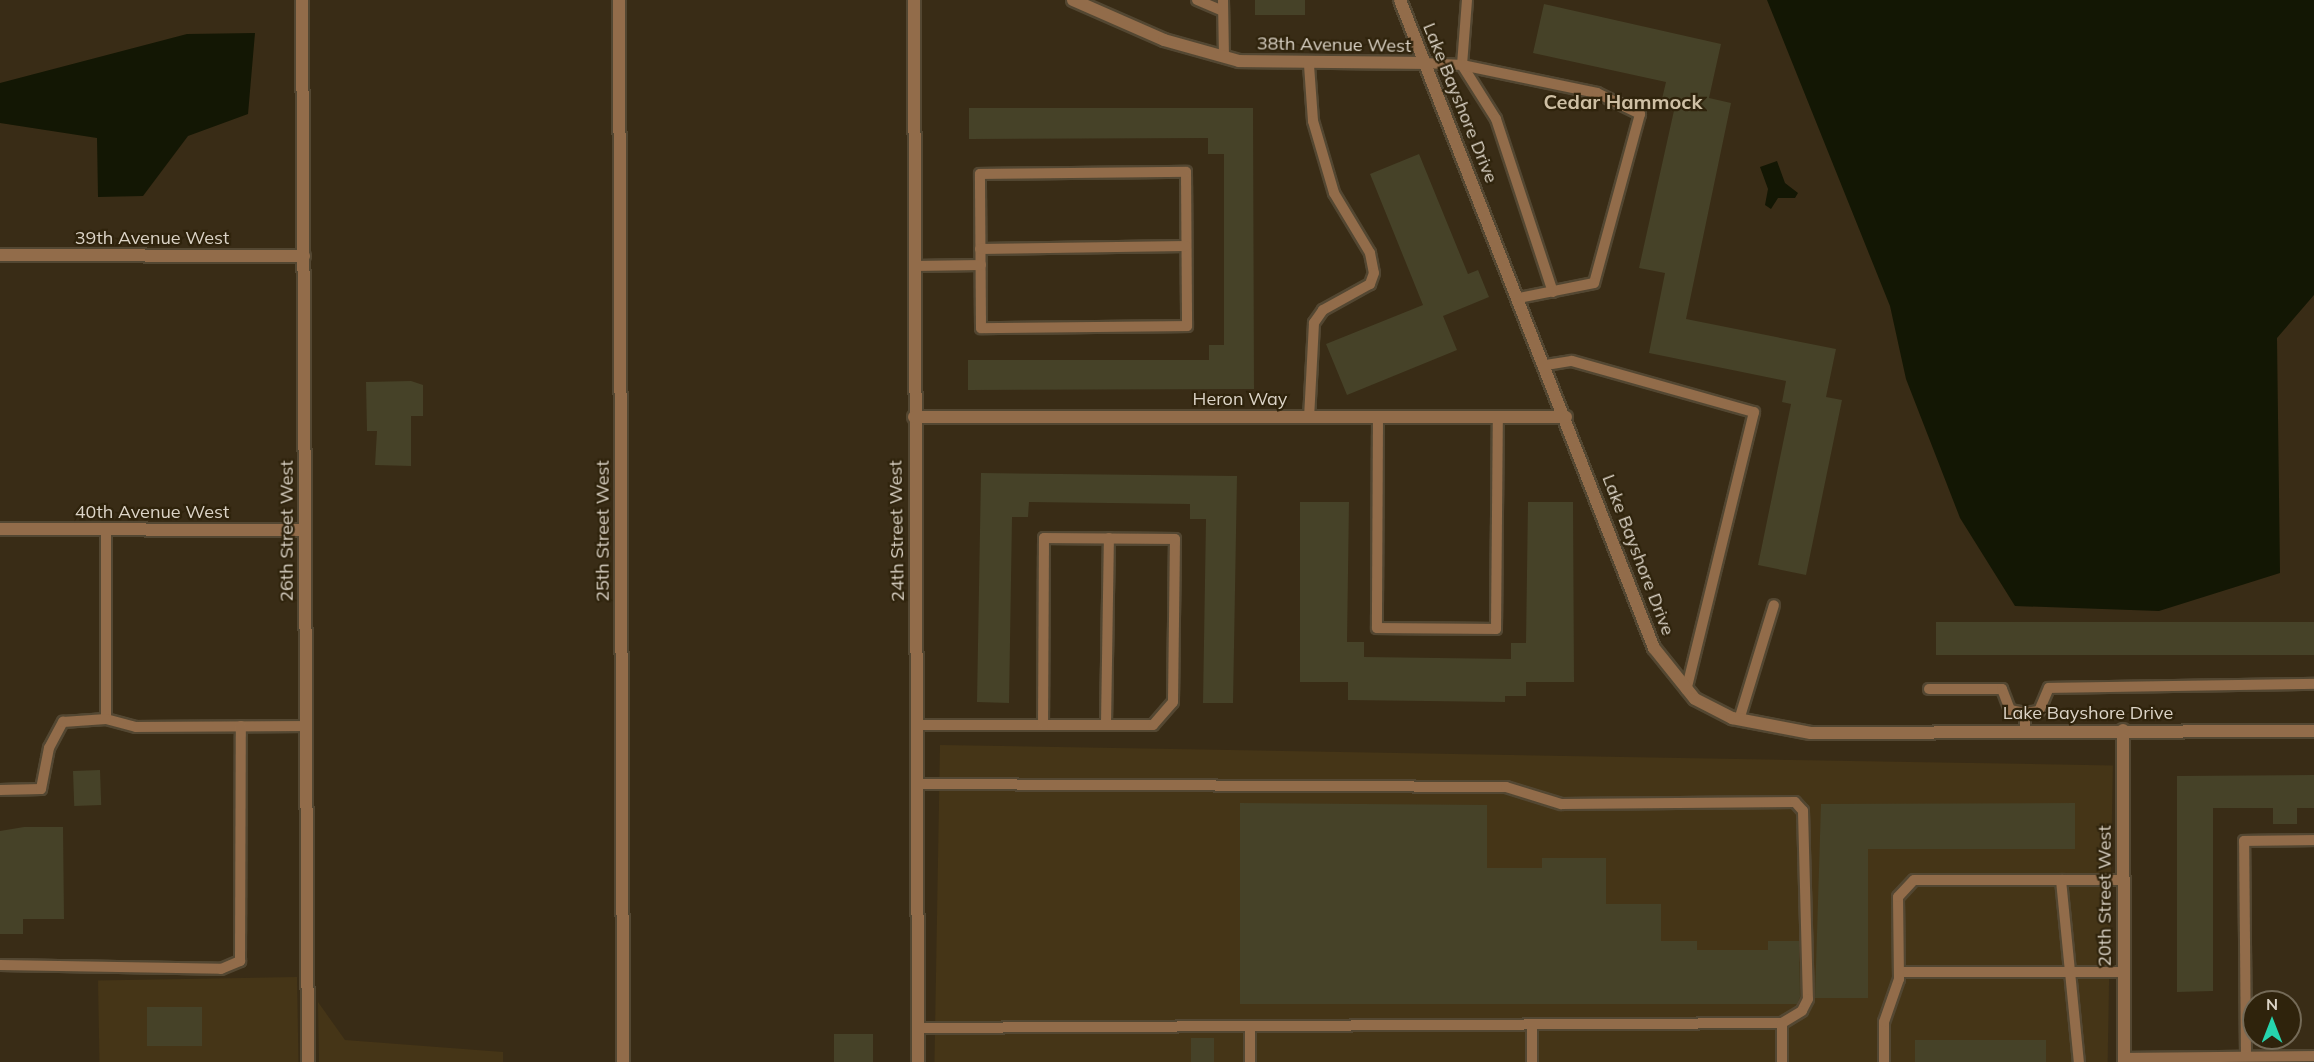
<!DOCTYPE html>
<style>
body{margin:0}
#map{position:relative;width:2314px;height:1062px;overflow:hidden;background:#392c16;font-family:Mulish,sans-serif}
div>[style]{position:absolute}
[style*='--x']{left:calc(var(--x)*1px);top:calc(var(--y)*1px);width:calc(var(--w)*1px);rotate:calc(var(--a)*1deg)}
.built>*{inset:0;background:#453517;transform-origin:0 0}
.water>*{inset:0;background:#131704}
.building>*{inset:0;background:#464228;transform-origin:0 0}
.roads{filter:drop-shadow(2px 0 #534732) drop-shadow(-2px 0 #534732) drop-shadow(0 2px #534732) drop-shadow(0 -2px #534732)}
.service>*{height:10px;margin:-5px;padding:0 5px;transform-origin:5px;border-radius:5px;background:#926c4a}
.minor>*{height:12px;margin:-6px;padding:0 6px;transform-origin:6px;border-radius:6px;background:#926c4a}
.tertiary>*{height:12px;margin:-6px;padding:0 6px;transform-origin:6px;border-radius:6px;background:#926c4a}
span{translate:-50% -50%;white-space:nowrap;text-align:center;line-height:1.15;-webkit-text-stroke:4.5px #2f230c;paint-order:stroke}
.street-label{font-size:18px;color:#dcd4c7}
.neighbourhood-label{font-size:20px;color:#cebfa4;font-weight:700}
.north{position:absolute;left:2242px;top:990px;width:60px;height:60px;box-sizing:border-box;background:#2f230c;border:2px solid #746a57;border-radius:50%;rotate:0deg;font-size:16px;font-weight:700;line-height:24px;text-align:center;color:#dcd4c7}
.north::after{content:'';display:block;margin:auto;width:21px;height:27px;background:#26d5ae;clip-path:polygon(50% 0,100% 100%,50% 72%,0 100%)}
</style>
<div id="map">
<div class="built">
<i style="left:940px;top:745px;width:1173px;height:317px;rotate:1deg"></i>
<i style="left:297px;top:977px;width:85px;height:199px;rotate:89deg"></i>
<i style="clip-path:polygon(318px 1002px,345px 1040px,503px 1052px,503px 1062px,319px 1062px)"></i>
</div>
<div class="water">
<i style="clip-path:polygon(1767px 0,2314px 0,2314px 295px,2277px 338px,2280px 573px,2159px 611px,2015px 606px,1960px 518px,1906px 379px,1890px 306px)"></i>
<i style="clip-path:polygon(255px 33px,248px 114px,188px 136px,143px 196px,98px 197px,97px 138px,0 123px,0 83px,187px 34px)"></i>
<i style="clip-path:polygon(1777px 161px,1785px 183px,1798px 193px,1795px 198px,1778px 198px,1771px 209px,1765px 205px,1768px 189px,1760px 167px)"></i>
</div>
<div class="building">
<i style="left:1255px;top:0;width:50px;height:15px"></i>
<i style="clip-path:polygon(1544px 4px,1721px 44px,1709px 98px,1731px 103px,1686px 319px,1836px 349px,1826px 397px,1842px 400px,1806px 575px,1758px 565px,1791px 404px,1782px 402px,1786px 381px,1649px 353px,1665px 273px,1639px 268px,1675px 106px,1661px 103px,1666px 82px,1533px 53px)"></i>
<i style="clip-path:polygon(969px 108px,1253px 108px,1254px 389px,968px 390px,968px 360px,1209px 360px,1209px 345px,1224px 345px,1224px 154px,1208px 154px,1208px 138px,969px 139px)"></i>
<i style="clip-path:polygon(1419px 154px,1468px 274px,1478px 270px,1489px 297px,1443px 316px,1457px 350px,1347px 395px,1326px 344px,1423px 305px,1370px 174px)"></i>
<i style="clip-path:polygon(411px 381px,423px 385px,423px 416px,411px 416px,411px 466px,375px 465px,377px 431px,367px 431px,366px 382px)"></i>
<i style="clip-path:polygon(981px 473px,1237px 476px,1233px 703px,1203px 703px,1206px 519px,1190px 519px,1190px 504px,1029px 502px,1028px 517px,1012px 517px,1009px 703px,977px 702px)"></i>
<i style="clip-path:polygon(1300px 502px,1349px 502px,1347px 642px,1364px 642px,1364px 657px,1511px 659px,1511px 643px,1526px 643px,1528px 502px,1573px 502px,1574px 682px,1526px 682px,1526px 696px,1505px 696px,1505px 702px,1348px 700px,1348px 682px,1300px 682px)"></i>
<i style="left:1936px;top:622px;width:378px;height:33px"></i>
<i style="left:100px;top:770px;width:35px;height:27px;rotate:88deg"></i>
<i style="clip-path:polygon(2314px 775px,2314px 808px,2297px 808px,2297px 824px,2273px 824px,2273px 808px,2213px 808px,2213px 991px,2177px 992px,2177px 776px)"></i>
<i style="clip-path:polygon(1240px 803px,1487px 805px,1487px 868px,1542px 868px,1542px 858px,1606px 858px,1606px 904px,1661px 904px,1661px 941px,1697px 941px,1697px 950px,1768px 950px,1768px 941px,1799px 941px,1800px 997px,1797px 1004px,1240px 1004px)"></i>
<i style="clip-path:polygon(2075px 803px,2075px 849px,1868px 849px,1868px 998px,1815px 998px,1821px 804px)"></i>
<i style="clip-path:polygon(24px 827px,63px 827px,64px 919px,23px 919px,23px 934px,0 934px,0 831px)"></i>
<i style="left:202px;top:1007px;width:39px;height:55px;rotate:90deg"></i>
<i style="left:834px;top:1034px;width:39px;height:28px"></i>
<i style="left:1191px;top:1038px;width:23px;height:24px"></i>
<i style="left:1915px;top:1040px;width:131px;height:22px"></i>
</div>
<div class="roads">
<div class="service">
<i style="--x:1197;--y:0;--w:28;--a:23"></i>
<i style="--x:1223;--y:0;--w:57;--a:89"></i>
<i style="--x:1467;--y:0;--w:65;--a:94.4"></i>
<i style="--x:1462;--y:65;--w:64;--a:57.8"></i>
<i style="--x:1496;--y:119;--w:182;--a:71.8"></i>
<i style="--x:1425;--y:63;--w:37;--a:3"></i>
<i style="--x:1462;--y:65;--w:138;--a:11.7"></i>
<i style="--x:1597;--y:93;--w:48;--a:26"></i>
<i style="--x:1640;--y:114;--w:175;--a:105.2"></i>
<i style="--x:1594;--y:283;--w:76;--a:168.7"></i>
<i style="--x:1309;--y:65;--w:56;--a:85.9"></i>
<i style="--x:1313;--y:121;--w:75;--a:73.7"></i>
<i style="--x:1334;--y:193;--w:70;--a:59"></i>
<i style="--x:1370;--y:253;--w:20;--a:79"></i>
<i style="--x:1374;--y:273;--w:12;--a:110"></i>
<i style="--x:1370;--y:284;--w:54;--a:151"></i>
<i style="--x:1323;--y:310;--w:16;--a:125"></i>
<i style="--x:1314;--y:323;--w:94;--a:93"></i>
<i style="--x:1186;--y:172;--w:154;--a:89.6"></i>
<i style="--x:1187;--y:326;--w:206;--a:179.4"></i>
<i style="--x:981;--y:328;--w:154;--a:-90.4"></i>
<i style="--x:980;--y:174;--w:206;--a:-0.6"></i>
<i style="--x:980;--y:249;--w:206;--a:-0.8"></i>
<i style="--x:914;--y:266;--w:67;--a:-0.9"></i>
<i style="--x:1546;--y:365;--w:26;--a:-9"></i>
<i style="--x:1572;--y:361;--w:189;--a:15.7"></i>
<i style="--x:1754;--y:412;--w:286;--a:103.7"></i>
<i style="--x:1378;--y:417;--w:211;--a:90.3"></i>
<i style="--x:1377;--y:628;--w:119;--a:0.5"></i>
<i style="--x:1496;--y:629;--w:212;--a:-89.5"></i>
<i style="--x:106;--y:529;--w:190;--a:90"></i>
<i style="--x:106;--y:719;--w:31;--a:15"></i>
<i style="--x:136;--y:727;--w:170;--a:-0.3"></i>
<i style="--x:1929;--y:689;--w:73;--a:0"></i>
<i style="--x:2002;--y:689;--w:22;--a:69"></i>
<i style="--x:2010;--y:710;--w:15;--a:11"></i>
<i style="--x:1739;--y:720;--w:120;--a:-73.1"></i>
<i style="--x:1106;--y:724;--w:186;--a:-89.1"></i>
<i style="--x:917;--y:725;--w:236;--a:0"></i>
<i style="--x:1153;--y:725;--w:30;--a:-49"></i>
<i style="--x:1173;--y:702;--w:163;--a:-89.3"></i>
<i style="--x:1175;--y:539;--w:131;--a:-179.6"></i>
<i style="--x:1044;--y:538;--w:186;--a:90.3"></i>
<i style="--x:2025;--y:731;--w:18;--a:-90"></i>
<i style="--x:2025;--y:713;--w:14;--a:-8"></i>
<i style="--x:2039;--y:711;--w:25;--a:-67"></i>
<i style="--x:2049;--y:688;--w:265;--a:-0.9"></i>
<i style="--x:917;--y:784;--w:589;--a:0.29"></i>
<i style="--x:1506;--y:787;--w:58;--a:17.2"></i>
<i style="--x:1561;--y:804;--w:234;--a:-0.5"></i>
<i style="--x:1795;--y:802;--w:12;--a:48"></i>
<i style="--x:1803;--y:811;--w:188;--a:88.5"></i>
<i style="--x:1808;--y:999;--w:13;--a:117"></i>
<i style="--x:1802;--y:1011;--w:23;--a:149"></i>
<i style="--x:0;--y:790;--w:41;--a:-1.4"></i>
<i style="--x:41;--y:789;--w:42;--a:-79"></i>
<i style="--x:49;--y:748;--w:30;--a:-62"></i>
<i style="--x:63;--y:722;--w:43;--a:-4"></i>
<i style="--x:2061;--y:880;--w:183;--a:84.4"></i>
<i style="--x:0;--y:965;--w:221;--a:1"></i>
<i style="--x:221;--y:969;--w:21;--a:-23"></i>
<i style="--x:240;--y:961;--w:235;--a:-89.8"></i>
<i style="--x:1899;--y:972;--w:225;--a:0"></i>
<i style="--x:1532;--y:1025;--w:37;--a:90"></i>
<i style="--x:1250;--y:1026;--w:36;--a:90"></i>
<i style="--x:918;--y:1028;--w:864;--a:-0.33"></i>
<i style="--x:1782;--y:1023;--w:39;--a:90"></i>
<i style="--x:2246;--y:1056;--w:215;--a:-90.5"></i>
<i style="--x:2244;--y:841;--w:70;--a:-0.8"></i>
<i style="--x:2124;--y:1058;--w:190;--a:-0.6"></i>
<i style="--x:1884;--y:1062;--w:40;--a:-90"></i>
<i style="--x:1884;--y:1022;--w:46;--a:-70.8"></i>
<i style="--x:1899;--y:979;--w:82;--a:-90.7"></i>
<i style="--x:1898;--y:897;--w:23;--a:-47"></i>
<i style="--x:1914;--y:880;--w:210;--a:0"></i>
</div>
<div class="minor">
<i style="--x:619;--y:0;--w:1062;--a:89.78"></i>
<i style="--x:914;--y:0;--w:1062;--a:89.78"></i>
<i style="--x:1073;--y:0;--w:99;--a:23.7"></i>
<i style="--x:1164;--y:40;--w:78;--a:15.6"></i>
<i style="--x:1239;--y:61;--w:186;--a:0.6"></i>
<i style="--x:1400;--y:0;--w:696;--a:68.6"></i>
<i style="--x:1654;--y:648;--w:65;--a:51.2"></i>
<i style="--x:1695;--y:699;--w:42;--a:27.2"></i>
<i style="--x:1732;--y:718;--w:80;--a:10.8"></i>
<i style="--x:1811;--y:733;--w:503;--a:-0.23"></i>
<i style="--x:0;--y:255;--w:304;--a:0.2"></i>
<i style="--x:914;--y:417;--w:652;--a:0"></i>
<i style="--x:0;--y:529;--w:305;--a:0.2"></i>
<i style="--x:2123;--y:730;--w:332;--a:89.8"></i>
</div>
<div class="tertiary">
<i style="--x:302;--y:0;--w:1062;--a:89.68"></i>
</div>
</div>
<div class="street-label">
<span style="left:1334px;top:45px;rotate:1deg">38th Avenue West</span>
<span style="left:1460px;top:103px;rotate:68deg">Lake Bayshore Drive</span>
<span style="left:152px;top:238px">39th Avenue West</span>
<span style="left:1240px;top:399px">Heron Way</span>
<span style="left:152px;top:512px">40th Avenue West</span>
<span style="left:287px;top:531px;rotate:-90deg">26th Street West</span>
<span style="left:603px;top:531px;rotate:-90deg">25th Street West</span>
<span style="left:897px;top:531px;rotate:-91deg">24th Street West</span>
<span style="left:1638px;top:555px;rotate:69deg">Lake Bayshore Drive</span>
<span style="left:2088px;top:713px">Lake Bayshore Drive</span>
<span style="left:2105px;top:896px;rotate:-90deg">20th Street West</span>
</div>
<div class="neighbourhood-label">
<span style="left:1623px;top:101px">Cedar Hammock</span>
</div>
<div class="north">N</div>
</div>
